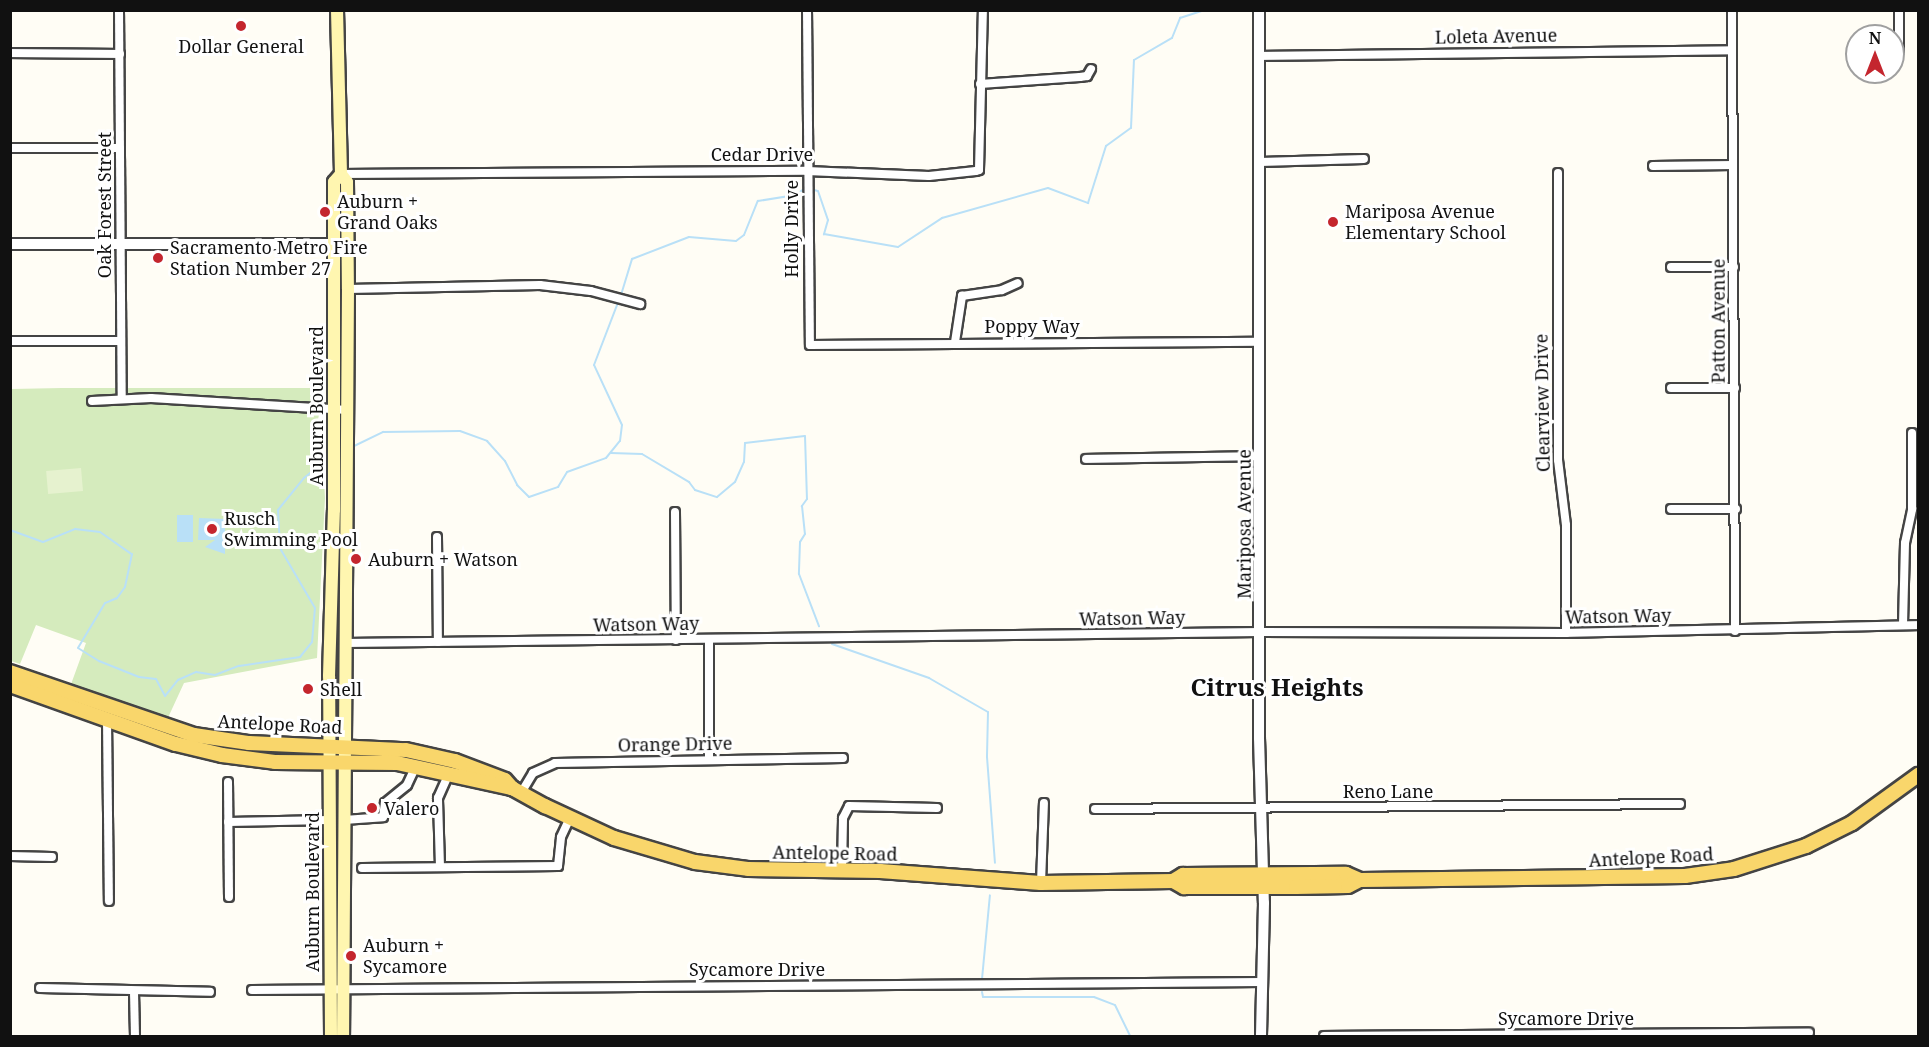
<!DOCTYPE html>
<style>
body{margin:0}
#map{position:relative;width:1929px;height:1047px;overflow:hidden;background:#fffdf5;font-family:"Noto Serif",serif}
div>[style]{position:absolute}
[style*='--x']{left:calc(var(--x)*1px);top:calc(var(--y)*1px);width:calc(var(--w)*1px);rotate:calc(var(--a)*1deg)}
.green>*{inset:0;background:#d5ebbd}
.pitch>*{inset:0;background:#e6f2cf;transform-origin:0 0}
.water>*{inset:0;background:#b9e0f7;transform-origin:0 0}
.stream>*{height:2px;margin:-1px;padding:0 1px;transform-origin:1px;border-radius:1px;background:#b9e0f7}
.roads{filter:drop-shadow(2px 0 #444) drop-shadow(-2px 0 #444) drop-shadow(0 2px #444) drop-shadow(0 -2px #444)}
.minor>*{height:8px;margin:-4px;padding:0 4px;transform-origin:4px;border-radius:4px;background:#fff}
.tertiary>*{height:10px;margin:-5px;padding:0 5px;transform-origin:5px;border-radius:5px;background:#fff}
.secondary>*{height:12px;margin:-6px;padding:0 6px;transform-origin:6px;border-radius:6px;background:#fff6b0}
.primary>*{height:14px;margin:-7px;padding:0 7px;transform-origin:7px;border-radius:7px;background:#f9d66b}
.dots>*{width:16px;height:16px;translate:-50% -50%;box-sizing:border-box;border:3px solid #fff;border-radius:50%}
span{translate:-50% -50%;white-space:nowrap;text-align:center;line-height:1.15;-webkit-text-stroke:6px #fff;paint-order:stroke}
.street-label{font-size:18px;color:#111}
.poi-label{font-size:18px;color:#111}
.left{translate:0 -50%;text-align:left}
.district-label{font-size:24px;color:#111;font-weight:700}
.frame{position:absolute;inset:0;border:12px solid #111;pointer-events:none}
.north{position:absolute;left:1845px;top:24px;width:60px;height:60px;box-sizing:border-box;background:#fff;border:2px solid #a0a0a0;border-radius:50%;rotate:0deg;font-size:16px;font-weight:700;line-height:24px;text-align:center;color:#111}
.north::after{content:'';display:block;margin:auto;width:21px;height:27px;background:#c4262e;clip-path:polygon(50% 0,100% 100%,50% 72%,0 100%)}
</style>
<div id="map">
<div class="green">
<i style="clip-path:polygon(62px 388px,325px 388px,316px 398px,317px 404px,321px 403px,316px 431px,322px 445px,325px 498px,317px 658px,184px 683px,166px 722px,70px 687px,86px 643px,36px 625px,20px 664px,11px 661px,11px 389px)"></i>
</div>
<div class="pitch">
<i style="left:81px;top:468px;width:23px;height:35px;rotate:85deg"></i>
</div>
<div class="water">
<i style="left:177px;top:515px;width:16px;height:27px"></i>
<i style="clip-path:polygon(199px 518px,225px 519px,225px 554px,205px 547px,215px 540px,198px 540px)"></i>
</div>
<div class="stream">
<i style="--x:811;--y:189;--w:7;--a:16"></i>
<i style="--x:818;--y:191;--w:31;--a:71"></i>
<i style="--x:828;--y:220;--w:15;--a:106"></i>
<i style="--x:824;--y:234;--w:75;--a:10"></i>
<i style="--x:898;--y:247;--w:53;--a:-33.4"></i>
<i style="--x:942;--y:218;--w:110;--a:-15.8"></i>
<i style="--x:1048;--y:188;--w:43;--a:20.6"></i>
<i style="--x:1088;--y:203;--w:60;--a:-72.5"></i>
<i style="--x:1106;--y:146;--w:31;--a:-36"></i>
<i style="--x:1131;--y:128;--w:68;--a:-87.5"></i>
<i style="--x:1134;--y:60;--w:44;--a:-30.1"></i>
<i style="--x:1172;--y:38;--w:22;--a:-68"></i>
<i style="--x:1180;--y:18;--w:25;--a:-18"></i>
<i style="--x:621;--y:295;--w:38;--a:-73"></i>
<i style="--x:632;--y:259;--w:61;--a:-21.1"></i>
<i style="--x:689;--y:237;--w:47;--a:4.9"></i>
<i style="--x:736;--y:241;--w:10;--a:-37"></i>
<i style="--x:744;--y:235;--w:37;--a:-68"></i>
<i style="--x:758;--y:201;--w:38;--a:-9"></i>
<i style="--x:796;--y:195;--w:11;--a:-38"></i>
<i style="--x:350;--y:448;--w:37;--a:-26"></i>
<i style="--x:383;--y:432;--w:77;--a:-0.7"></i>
<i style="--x:460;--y:431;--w:29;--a:20"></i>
<i style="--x:487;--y:441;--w:27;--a:48"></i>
<i style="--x:505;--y:461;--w:27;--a:63"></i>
<i style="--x:517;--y:485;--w:17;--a:45"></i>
<i style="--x:529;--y:497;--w:31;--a:-19"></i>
<i style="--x:558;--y:487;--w:17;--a:-59"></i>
<i style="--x:567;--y:472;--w:41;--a:-19.7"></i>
<i style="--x:606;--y:458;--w:22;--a:-51"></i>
<i style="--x:620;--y:441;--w:16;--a:-83"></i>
<i style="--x:622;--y:425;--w:66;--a:-115"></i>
<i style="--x:594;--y:365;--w:70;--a:-69"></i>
<i style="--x:611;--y:453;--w:31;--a:2"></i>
<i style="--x:642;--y:454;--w:55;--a:30.8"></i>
<i style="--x:689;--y:482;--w:10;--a:53"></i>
<i style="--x:695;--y:490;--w:23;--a:18"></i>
<i style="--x:717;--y:497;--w:23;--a:-40"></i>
<i style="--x:735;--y:482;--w:22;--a:-66"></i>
<i style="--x:744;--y:462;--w:19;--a:-87"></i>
<i style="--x:745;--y:443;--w:60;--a:-6.7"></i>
<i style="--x:805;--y:436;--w:63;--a:88.2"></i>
<i style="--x:807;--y:499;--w:9;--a:126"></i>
<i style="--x:802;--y:506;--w:28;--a:84"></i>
<i style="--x:805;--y:534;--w:9;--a:122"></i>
<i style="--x:800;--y:542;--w:32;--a:92"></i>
<i style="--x:799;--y:574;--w:56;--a:69"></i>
<i style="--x:10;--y:530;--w:35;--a:20"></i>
<i style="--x:43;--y:542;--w:35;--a:-22"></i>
<i style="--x:75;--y:529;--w:25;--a:7"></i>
<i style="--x:100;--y:532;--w:39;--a:35"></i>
<i style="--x:132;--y:554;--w:34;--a:102"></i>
<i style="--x:125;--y:587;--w:14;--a:126"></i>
<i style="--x:117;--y:598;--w:13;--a:157"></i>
<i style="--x:105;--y:603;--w:52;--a:121"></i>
<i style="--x:78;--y:648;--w:25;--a:32"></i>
<i style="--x:99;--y:661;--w:43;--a:21.8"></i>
<i style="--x:139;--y:677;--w:17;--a:7"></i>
<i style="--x:156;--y:679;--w:19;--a:62"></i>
<i style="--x:165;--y:696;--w:21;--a:-51"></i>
<i style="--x:178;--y:680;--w:20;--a:-24"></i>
<i style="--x:196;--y:672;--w:19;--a:9"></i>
<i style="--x:215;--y:675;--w:26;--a:-21"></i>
<i style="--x:239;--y:666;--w:62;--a:-8.4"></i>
<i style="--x:300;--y:657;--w:19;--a:-51"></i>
<i style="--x:312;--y:642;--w:34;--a:-85"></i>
<i style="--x:315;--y:608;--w:69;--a:-120.3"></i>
<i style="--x:280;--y:548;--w:38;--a:-93"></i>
<i style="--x:278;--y:510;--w:41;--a:-50.9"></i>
<i style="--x:304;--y:478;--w:32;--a:-39"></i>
<i style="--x:832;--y:644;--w:103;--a:19.3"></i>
<i style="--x:929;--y:678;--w:68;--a:30"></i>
<i style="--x:988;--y:712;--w:45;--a:91.3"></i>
<i style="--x:987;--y:757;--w:106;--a:85.7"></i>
<i style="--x:982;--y:979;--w:84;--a:-84.6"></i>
<i style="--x:982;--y:992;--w:5;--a:79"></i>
<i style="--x:983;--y:997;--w:111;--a:0"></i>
<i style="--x:1094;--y:997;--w:22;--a:21"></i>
<i style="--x:1115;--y:1005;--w:34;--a:64"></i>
</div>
<div class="roads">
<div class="minor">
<i style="--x:119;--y:10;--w:388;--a:89.6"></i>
<i style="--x:807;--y:10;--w:335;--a:89.5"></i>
<i style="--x:810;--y:345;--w:450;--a:-0.4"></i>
<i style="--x:1732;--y:10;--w:621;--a:89.72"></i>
<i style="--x:1899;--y:10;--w:40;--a:90"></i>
<i style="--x:10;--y:53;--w:110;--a:0.5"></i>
<i style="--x:1259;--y:56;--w:473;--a:-0.7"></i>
<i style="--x:980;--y:84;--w:100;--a:-4"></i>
<i style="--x:1080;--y:77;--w:7;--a:-8"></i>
<i style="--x:1087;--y:76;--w:8;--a:-60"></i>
<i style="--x:10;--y:148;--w:110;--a:0"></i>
<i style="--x:1260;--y:162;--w:104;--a:-1.7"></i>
<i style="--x:1653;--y:166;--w:80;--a:-0.7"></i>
<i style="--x:1558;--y:173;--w:287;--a:90"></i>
<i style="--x:1558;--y:460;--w:65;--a:83"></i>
<i style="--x:1566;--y:525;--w:108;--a:90"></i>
<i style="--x:341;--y:174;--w:466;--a:-0.4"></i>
<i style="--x:807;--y:171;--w:122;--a:2.3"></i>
<i style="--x:929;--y:176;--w:47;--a:-6.1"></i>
<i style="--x:976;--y:171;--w:3;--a:-18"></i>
<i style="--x:979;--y:170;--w:160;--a:-88.6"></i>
<i style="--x:1671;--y:267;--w:63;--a:0"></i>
<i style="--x:348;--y:289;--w:192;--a:-1.2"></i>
<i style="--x:540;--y:285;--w:51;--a:6.7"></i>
<i style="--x:591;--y:291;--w:51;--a:14.9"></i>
<i style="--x:10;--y:341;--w:111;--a:0"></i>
<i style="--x:955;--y:342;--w:47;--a:-81.3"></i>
<i style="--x:962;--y:296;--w:40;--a:-8.5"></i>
<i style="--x:1002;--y:290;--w:17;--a:-24"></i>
<i style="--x:1671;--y:388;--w:64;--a:0"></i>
<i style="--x:92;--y:401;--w:59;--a:-2.9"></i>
<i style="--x:151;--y:398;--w:197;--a:3.5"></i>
<i style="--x:1086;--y:459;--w:174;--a:-1"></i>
<i style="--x:1671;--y:509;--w:65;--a:0"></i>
<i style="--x:675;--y:512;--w:128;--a:89.6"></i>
<i style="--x:437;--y:537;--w:105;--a:89.5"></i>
<i style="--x:1903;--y:625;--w:82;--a:-88.6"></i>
<i style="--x:1905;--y:543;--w:35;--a:-78"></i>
<i style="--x:1912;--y:509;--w:76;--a:-90"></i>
<i style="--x:709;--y:640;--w:119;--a:90"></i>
<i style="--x:345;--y:643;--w:915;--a:-0.69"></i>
<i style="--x:1260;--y:632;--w:306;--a:0.2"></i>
<i style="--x:1566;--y:633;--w:352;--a:-1.3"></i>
<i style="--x:107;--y:719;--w:182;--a:89.4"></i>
<i style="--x:228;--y:782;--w:115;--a:89.5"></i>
<i style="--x:521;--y:793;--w:23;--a:-59"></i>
<i style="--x:533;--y:773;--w:24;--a:-24"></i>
<i style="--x:555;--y:763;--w:288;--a:-1"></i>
<i style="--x:1095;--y:809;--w:585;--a:-0.49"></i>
<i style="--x:344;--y:820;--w:39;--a:-4"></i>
<i style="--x:383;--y:817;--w:14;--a:-82"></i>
<i style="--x:385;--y:803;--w:28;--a:-39"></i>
<i style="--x:407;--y:785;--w:21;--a:-65"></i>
<i style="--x:228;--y:822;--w:101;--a:-1.1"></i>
<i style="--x:10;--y:856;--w:42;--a:1.4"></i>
<i style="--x:440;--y:867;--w:69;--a:-91.7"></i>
<i style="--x:438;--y:798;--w:27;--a:-66"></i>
<i style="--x:362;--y:868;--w:196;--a:-0.6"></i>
<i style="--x:558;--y:866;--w:29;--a:-84"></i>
<i style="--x:561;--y:837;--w:21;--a:-65"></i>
<i style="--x:842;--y:871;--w:53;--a:-88.9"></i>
<i style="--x:843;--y:818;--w:13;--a:-63"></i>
<i style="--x:849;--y:806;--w:88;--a:1.3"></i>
<i style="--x:1041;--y:883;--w:80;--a:-87.9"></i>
<i style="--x:40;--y:988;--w:170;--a:1.3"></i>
<i style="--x:252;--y:990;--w:1010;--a:-0.45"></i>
<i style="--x:134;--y:992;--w:44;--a:88.7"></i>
<i style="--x:1324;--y:1036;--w:485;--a:-0.4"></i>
</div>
<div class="tertiary">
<i style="--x:1259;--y:10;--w:728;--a:90"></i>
<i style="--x:1259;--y:738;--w:165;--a:88.3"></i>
<i style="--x:1264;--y:903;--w:133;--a:91.3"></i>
<i style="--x:10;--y:244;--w:324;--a:0"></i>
</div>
<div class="secondary">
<i style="--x:337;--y:10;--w:164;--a:88.6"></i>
<i style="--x:341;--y:174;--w:10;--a:53"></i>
<i style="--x:347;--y:182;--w:107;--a:89.5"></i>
<i style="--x:348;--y:289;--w:747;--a:90.38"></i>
<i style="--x:331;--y:1036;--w:360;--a:-90.3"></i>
<i style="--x:329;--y:676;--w:166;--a:-88.3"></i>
<i style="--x:334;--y:510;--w:328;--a:-90"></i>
<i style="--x:334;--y:182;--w:11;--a:-49"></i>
</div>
<div class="primary">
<i style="--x:10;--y:672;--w:194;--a:18.9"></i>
<i style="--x:194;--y:735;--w:56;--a:8.3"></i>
<i style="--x:249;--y:743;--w:157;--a:2.6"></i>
<i style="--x:406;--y:750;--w:50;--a:12.7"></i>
<i style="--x:455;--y:761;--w:53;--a:20.8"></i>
<i style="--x:505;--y:780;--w:11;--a:49"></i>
<i style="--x:512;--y:788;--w:38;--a:29"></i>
<i style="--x:545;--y:806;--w:76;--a:24.9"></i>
<i style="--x:614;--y:838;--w:84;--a:16.5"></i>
<i style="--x:695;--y:862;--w:53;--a:7.5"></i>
<i style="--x:748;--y:869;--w:132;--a:0.9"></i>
<i style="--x:880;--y:871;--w:161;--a:4.3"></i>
<i style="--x:1041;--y:883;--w:132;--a:-0.9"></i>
<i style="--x:1173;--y:881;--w:12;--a:-31"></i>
<i style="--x:1183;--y:875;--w:163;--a:-0.4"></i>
<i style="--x:1346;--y:874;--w:15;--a:23"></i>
<i style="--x:1360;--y:880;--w:325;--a:-0.7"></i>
<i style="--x:1685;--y:876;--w:49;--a:-8.1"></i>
<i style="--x:1734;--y:869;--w:76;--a:-17.7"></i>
<i style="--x:1806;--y:846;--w:51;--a:-26.6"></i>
<i style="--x:1852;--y:823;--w:82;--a:-36"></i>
<i style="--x:10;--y:685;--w:176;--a:19.6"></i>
<i style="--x:176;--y:744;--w:47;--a:13.4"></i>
<i style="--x:222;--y:755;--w:53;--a:7.5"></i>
<i style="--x:275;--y:762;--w:122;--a:0.5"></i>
<i style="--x:397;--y:763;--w:118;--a:12.3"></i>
<i style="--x:1173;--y:881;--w:13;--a:29"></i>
<i style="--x:1184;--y:887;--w:112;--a:0"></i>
<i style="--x:1296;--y:887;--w:52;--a:-1.1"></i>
<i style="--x:1348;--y:886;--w:13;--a:-27"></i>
</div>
</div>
<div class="dots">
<i style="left:241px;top:26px;background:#c4262e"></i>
<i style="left:325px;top:212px;background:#c4262e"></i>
<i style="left:1333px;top:222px;background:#c4262e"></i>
<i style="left:158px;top:258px;background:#c4262e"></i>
<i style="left:212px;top:529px;background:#c4262e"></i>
<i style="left:356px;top:559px;background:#c4262e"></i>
<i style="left:308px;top:689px;background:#c4262e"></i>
<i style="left:372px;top:808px;background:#c4262e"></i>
<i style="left:351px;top:956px;background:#c4262e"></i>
</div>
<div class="street-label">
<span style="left:1496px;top:36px;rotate:-1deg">Loleta Avenue</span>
<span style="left:762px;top:154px">Cedar Drive</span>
<span style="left:104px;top:205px;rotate:-90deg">Oak Forest Street</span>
<span style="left:791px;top:229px;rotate:-90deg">Holly Drive</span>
<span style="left:1718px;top:321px;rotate:-90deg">Patton Avenue</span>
<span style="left:1032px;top:326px">Poppy Way</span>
<span style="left:1542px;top:403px;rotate:-91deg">Clearview Drive</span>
<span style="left:316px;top:406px;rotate:-90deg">Auburn Boulevard</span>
<span style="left:1244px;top:524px;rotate:-90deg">Mariposa Avenue</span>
<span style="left:1618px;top:616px;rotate:-1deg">Watson Way</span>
<span style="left:1132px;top:618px;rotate:-1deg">Watson Way</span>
<span style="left:646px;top:624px;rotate:-1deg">Watson Way</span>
<span style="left:280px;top:724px;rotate:3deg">Antelope Road</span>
<span style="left:675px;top:744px;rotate:-1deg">Orange Drive</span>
<span style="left:1388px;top:791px">Reno Lane</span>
<span style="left:835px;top:853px;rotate:1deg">Antelope Road</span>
<span style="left:1651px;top:857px;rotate:-3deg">Antelope Road</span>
<span style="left:312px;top:892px;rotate:-90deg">Auburn Boulevard</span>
<span style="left:757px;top:969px">Sycamore Drive</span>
<span style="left:1566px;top:1018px">Sycamore Drive</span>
</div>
<div class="poi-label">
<span style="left:241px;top:46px">Dollar General</span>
<span class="left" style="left:337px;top:212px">Auburn +<br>Grand Oaks</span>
<span class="left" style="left:1345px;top:222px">Mariposa Avenue<br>Elementary School</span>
<span class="left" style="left:170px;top:258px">Sacramento Metro Fire<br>Station Number 27</span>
<span class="left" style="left:224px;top:529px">Rusch<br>Swimming Pool</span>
<span class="left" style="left:368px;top:559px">Auburn + Watson</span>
<span class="left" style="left:320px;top:689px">Shell</span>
<span class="left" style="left:384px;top:808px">Valero</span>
<span class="left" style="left:363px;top:956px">Auburn +<br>Sycamore</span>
</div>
<div class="district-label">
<span style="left:1277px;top:687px">Citrus Heights</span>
</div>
<div class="frame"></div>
<div class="north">N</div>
</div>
